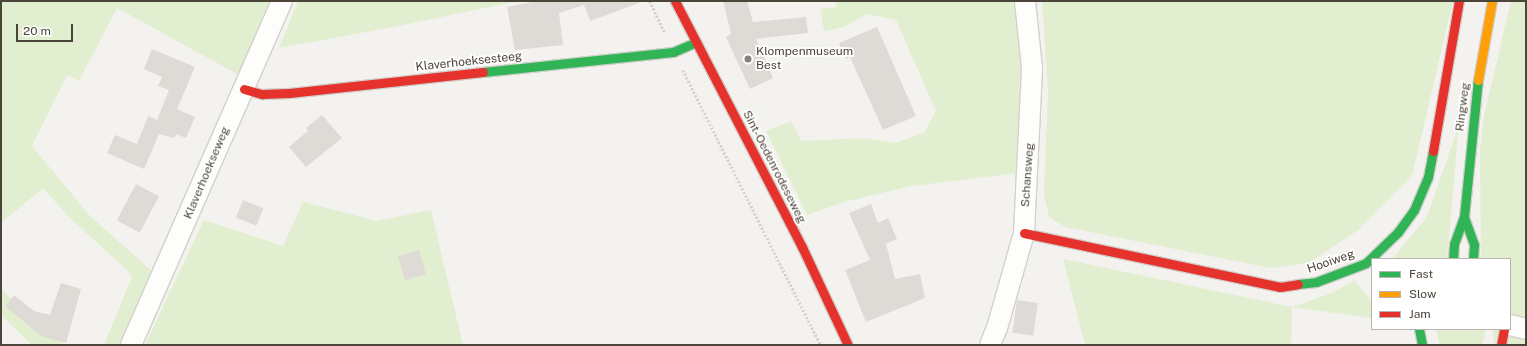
<!DOCTYPE html>
<style>
body{margin:0}
#map{position:relative;width:1527px;height:346px;overflow:hidden;background:#f4f2ee;font-family:"Public Sans",sans-serif}
div>[style]{position:absolute}
[style*='--x']{left:calc(var(--x)*1px);top:calc(var(--y)*1px);width:calc(var(--w)*1px);rotate:calc(var(--a)*1deg)}
.green>*{inset:0;background:#e1eecf}
.building>*{inset:0;background:#dedbd6;transform-origin:0 0}
.path>*{height:2.5px;margin-top:-1.25px;transform-origin:0;background:repeating-linear-gradient(90deg,#d3d2cc 0 2px,transparent 0 4px)}
.roads{filter:drop-shadow(1px 0 #d2d0cb) drop-shadow(-1px 0 #d2d0cb) drop-shadow(0 1px #d2d0cb) drop-shadow(0 -1px #d2d0cb)}
.street>*{height:20px;margin:-10px;padding:0 10px;transform-origin:10px;border-radius:10px;background:#fdfdfc}
.fast>*{height:9px;margin:-4.5px;padding:0 4.5px;transform-origin:4.5px;border-radius:4.5px;background:#30b455}
.slow>*{height:9px;margin:-4.5px;padding:0 4.5px;transform-origin:4.5px;border-radius:4.5px;background:#ff9f0a}
.jam>*{height:9px;margin:-4.5px;padding:0 4.5px;transform-origin:4.5px;border-radius:4.5px;background:#e5322d}
.dots>*{width:11px;height:11px;translate:-50% -50%;box-sizing:border-box;border:2px solid #fff;border-radius:50%}
span{translate:-50% -50%;white-space:nowrap;text-align:center;line-height:1.15;-webkit-text-stroke:3.5px #fff;paint-order:stroke}
.poi-label{font-size:12px;color:#4b4439}
.left{translate:0 -50%;text-align:left}
.street-label{font-size:12px;color:#4b4439}
.frame{position:absolute;inset:0;border:2px solid #4b4439;pointer-events:none}
.legend{position:absolute;left:1371px;top:258px;width:140px;height:72px;box-sizing:border-box;background:#fff;border:1px solid #b7b4b0;margin:0;padding:5px 7px;list-style:none;font-size:12px;color:#4b4439}
.legend li{display:flex;align-items:center;gap:8px;height:20px}
.legend b{width:20px;border:1px solid #b7b4b0}
.scale{position:absolute;left:16px;top:24px;width:57px;height:18px;box-sizing:border-box;border:2px solid #4b4439;border-top:0;padding-left:5px;font-size:12px;line-height:14px;white-space:nowrap;color:#4b4439;-webkit-text-stroke:3px #fff;paint-order:stroke}
</style>
<div id="map">
<div class="green">
<i style="clip-path:polygon(1px 1px,269px 1px,239px 75px,117px 8px,79px 81px,67px 75px,32px 146px,90px 216px,154px 273px,120px 345px,106px 345px,105px 342px,132px 277px,127px 270px,70px 218px,43px 188px,1px 223px)"></i>
<i style="clip-path:polygon(298px 1px,519px 1px,393px 27px,279px 48px)"></i>
<i style="clip-path:polygon(836px 1px,1017px 1px,1021px 56px,1018px 173px,912px 186px,847px 201px,807px 215px,766px 131px,791px 121px,801px 141px,867px 138px,895px 143px,924px 133px,936px 111px,896px 20px,867px 14px,844px 27px,824px 31px,820px 9px,837px 7px)"></i>
<i style="clip-path:polygon(1042px 1px,1453px 1px,1413px 172px,1406px 182px,1358px 230px,1316px 258px,1309px 263px,1270px 268px,1065px 227px,1049px 217px,1044px 195px,1048px 90px)"></i>
<i style="clip-path:polygon(1511px 1px,1526px 1px,1526px 345px,1494px 345px,1493px 329px,1510px 329px,1510px 259px,1481px 259px,1480px 148px,1484px 116px)"></i>
<i style="clip-path:polygon(1459px 125px,1447px 259px,1392px 259px,1427px 217px)"></i>
<i style="clip-path:polygon(303px 202px,377px 221px,431px 210px,463px 345px,145px 345px,204px 220px,283px 246px)"></i>
<i style="clip-path:polygon(1063px 259px,1292px 307px,1332px 293px,1354px 280px,1372px 302px,1372px 318px,1292px 307px,1291px 345px,1085px 345px)"></i>
<i style="clip-path:polygon(1px 289px,31px 318px,64px 345px,32px 345px,1px 315px)"></i>
<i style="clip-path:polygon(1436px 329px,1486px 329px,1486px 330px,1482px 345px,1440px 345px)"></i>
</div>
<div class="building">
<i style="clip-path:polygon(537px 1px,638px 1px,639px 3px,590px 21px,584px 5px,559px 13px,563px 45px,515px 50px,507px 7px)"></i>
<i style="clip-path:polygon(723px 1px,747px 1px,753px 22px,806px 17px,808px 33px,756px 39px,773px 78px,750px 89px,726px 37px,731px 34px)"></i>
<i style="clip-path:polygon(877px 27px,916px 116px,883px 130px,850px 57px,846px 59px,839px 43px)"></i>
<i style="clip-path:polygon(152px 49px,195px 67px,177px 109px,195px 117px,186px 138px,176px 134px,174px 138px,159px 134px,144px 169px,107px 153px,115px 135px,137px 144px,148px 116px,157px 120px,169px 90px,158px 86px,162px 77px,144px 69px)"></i>
<i style="clip-path:polygon(322px 115px,342px 138px,306px 167px,289px 147px,308px 131px,306px 128px)"></i>
<i style="left:136px;top:184px;width:26px;height:41px;rotate:28deg"></i>
<i style="left:243px;top:200px;width:22px;height:19px;rotate:22deg"></i>
<i style="clip-path:polygon(871px 204px,878px 223px,888px 218px,897px 239px,886px 244px,895px 279px,920px 274px,925px 298px,866px 322px,845px 270px,870px 260px,849px 213px)"></i>
<i style="left:419px;top:250px;width:25px;height:22px;rotate:74deg"></i>
<i style="clip-path:polygon(61px 283px,81px 289px,66px 343px,41px 336px,5px 306px,14px 295px,34px 311px,50px 315px)"></i>
<i style="left:1017px;top:300px;width:21px;height:33px;rotate:8deg"></i>
</div>
<div class="path">
<i style="--x:650;--y:1;--w:35;--a:65"></i>
<i style="--x:683;--y:70;--w:308;--a:63.4"></i>
</div>
<div class="roads">
<div class="street">
<i style="--x:1510;--y:325;--w:16;--a:14"></i>
<i style="--x:131;--y:345;--w:376;--a:-66.3"></i>
<i style="--x:990;--y:345;--w:18;--a:-68"></i>
<i style="--x:997;--y:328;--w:99;--a:-74.1"></i>
<i style="--x:1024;--y:233;--w:165;--a:-87.2"></i>
<i style="--x:1032;--y:68;--w:67;--a:-96"></i>
</div>
<div class="fast">
<i style="--x:483;--y:72;--w:191;--a:-6"></i>
<i style="--x:673;--y:52;--w:25;--a:-23"></i>
<i style="--x:1464;--y:217;--w:30;--a:70"></i>
<i style="--x:1474;--y:245;--w:14;--a:94"></i>
<i style="--x:1453;--y:259;--w:15;--a:-86"></i>
<i style="--x:1454;--y:244;--w:29;--a:-70"></i>
<i style="--x:1464;--y:217;--w:138;--a:-84.2"></i>
<i style="--x:1298;--y:284;--w:18;--a:-6"></i>
<i style="--x:1316;--y:282;--w:53;--a:-20.8"></i>
<i style="--x:1366;--y:263;--w:45;--a:-44.1"></i>
<i style="--x:1398;--y:232;--w:27;--a:-54"></i>
<i style="--x:1414;--y:210;--w:36;--a:-67"></i>
<i style="--x:1428;--y:177;--w:26;--a:-79"></i>
<i style="--x:1419;--y:329;--w:16;--a:79"></i>
</div>
<div class="slow">
<i style="--x:1478;--y:80;--w:80;--a:-80"></i>
</div>
<div class="jam">
<i style="--x:675;--y:1;--w:277;--a:62.7"></i>
<i style="--x:802;--y:247;--w:108;--a:64.9"></i>
<i style="--x:244;--y:89;--w:19;--a:16"></i>
<i style="--x:262;--y:94;--w:27;--a:-2"></i>
<i style="--x:289;--y:93;--w:195;--a:-6.2"></i>
<i style="--x:1433;--y:151;--w:152;--a:-80.2"></i>
<i style="--x:1024;--y:233;--w:262;--a:11.9"></i>
<i style="--x:1280;--y:287;--w:18;--a:-9"></i>
<i style="--x:1501;--y:345;--w:16;--a:-79"></i>
</div>
</div>
<div class="dots">
<i style="left:748px;top:59px;background:#868178"></i>
</div>
<div class="poi-label">
<span class="left" style="left:756px;top:59px">Klompenmuseum<br>Best</span>
</div>
<div class="street-label">
<span style="left:469px;top:62px;rotate:-6deg">Klaverhoeksesteeg</span>
<span style="left:1463px;top:107px;rotate:-83deg">Ringweg</span>
<span style="left:774px;top:167px;rotate:63deg">Sint-Oedenrodeseweg</span>
<span style="left:207px;top:173px;rotate:-67deg">Klaverhoekseweg</span>
<span style="left:1028px;top:175px;rotate:-86deg">Schansweg</span>
<span style="left:1331px;top:262px;rotate:-19deg">Hooiweg</span>
</div>
<div class="frame"></div>
<ul class="legend">
<li><b style="height:5px;background:#30b455"></b>Fast</li>
<li><b style="height:5px;background:#ff9f0a"></b>Slow</li>
<li><b style="height:5px;background:#e5322d"></b>Jam</li>
</ul>
<div class="scale">20 m</div>
</div>
